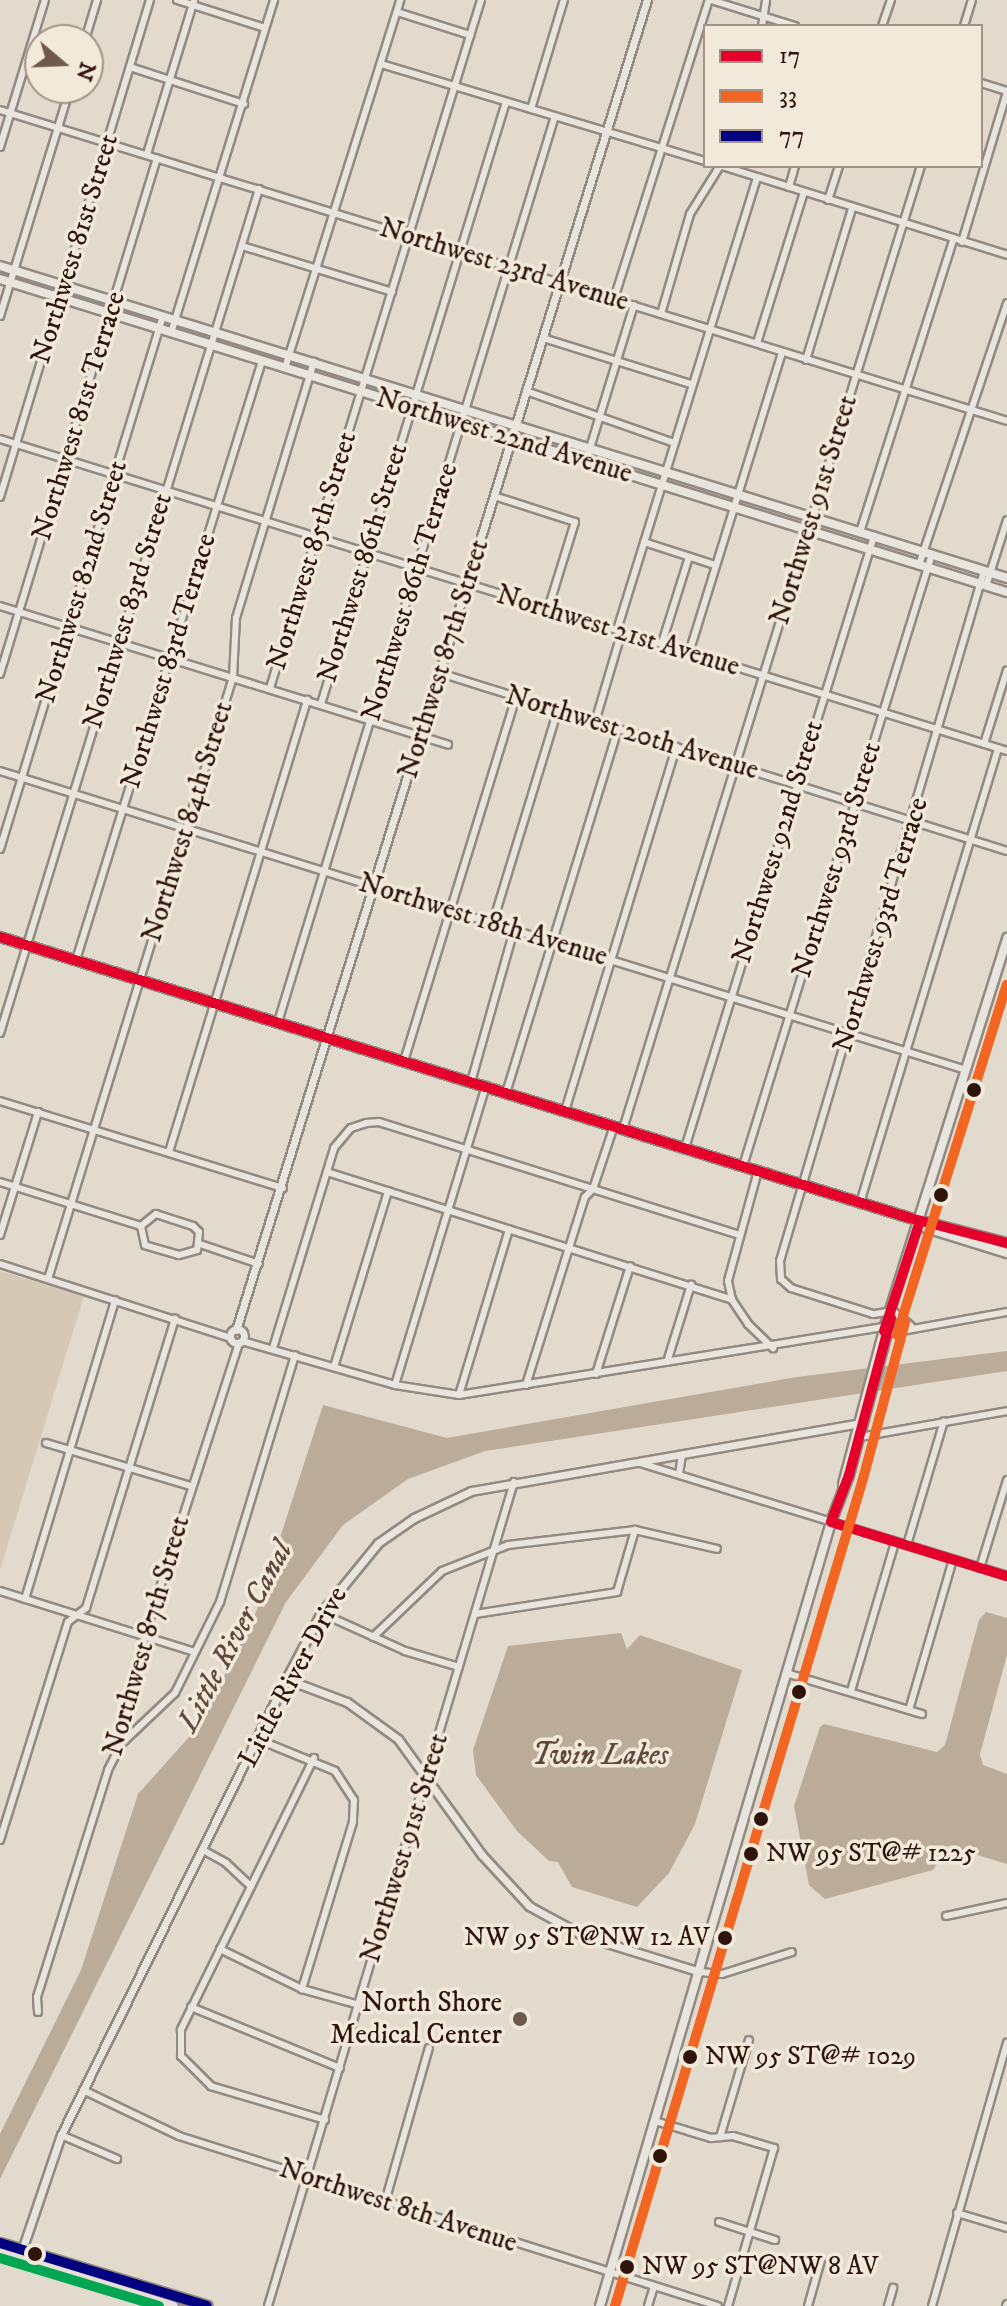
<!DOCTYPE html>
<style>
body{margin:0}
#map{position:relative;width:1007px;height:2306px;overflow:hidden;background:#e2dacc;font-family:"IM FELL DW Pica",serif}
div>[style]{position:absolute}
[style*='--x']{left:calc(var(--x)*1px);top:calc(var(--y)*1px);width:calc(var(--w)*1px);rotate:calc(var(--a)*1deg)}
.green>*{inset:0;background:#d5c9b6}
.water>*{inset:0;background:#bbac9a}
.roads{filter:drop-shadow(2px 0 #928a81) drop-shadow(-2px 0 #928a81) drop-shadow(0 2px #928a81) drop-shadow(0 -2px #928a81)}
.minor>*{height:6px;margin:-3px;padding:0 3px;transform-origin:3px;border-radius:3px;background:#e8e4de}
.tertiary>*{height:7px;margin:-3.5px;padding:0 3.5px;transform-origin:3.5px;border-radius:3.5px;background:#e8e4de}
.tertiary>.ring{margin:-3.5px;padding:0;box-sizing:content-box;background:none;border:7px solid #e8e4de;border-radius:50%}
.secondary>*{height:8px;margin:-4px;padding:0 4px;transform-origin:4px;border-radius:4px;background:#e8e4de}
.primary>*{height:9px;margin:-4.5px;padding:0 4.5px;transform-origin:4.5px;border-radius:4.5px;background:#e5e0d8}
.bus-1>*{height:10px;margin:-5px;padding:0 5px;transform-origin:5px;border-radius:5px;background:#e4002b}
.bus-2>*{height:10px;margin:-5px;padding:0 5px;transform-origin:5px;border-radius:5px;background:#f26522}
.bus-3>*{height:10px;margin:-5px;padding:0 5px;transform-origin:5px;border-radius:5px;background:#000080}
.bus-4>*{height:10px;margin:-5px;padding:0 5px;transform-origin:5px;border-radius:5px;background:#00a651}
.dots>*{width:22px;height:22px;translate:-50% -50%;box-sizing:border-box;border:4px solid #f1e9d9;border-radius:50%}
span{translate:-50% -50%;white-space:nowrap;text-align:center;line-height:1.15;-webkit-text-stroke:7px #f1e9d9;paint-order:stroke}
.bus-label{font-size:26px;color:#2e140a}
.left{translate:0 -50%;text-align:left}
.right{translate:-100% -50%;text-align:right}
.street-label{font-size:28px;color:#2e140a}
.poi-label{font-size:28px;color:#2e140a}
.water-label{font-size:30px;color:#60493b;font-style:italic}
.legend{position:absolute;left:703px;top:24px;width:280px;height:144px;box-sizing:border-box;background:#f1e9d9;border:2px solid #a39486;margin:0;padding:10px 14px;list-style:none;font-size:24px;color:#2e140a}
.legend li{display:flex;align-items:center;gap:16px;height:40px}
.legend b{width:40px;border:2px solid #a39486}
.north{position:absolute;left:24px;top:24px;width:80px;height:80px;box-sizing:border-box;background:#f1e9d9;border:2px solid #a39486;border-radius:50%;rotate:109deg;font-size:22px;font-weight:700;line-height:32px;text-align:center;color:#2e140a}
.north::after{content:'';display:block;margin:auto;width:28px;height:36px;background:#6d594e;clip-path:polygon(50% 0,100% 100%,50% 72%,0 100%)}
</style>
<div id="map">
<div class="green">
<i style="clip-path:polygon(0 1271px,84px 1296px,0 1570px)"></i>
</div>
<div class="water">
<i style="clip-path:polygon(1007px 1351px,1007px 1371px,485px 1451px,408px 1479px,343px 1525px,286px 1602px,0 2179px,0 2134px,81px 1970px,138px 1794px,199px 1726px,256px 1612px,323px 1405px,447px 1438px,797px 1377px)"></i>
<i style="clip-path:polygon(986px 1612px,1007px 1618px,1007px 1655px,980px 1754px,983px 1765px,1007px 1774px,1007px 1864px,948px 1846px,933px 1870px,825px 1899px,809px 1885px,794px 1806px,820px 1727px,824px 1724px,937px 1752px,945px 1745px,979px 1620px)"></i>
<i style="clip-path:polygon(621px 1633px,627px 1649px,640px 1635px,742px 1670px,695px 1824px,669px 1873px,637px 1907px,572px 1887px,558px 1862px,549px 1861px,517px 1831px,476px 1775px,473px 1750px,508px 1646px)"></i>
</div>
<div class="roads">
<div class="minor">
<i style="--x:177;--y:0;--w:92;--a:17.7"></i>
<i style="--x:711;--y:0;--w:88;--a:17.2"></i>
<i style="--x:397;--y:12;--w:77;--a:17.5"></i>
<i style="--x:762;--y:26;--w:26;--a:-81"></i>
<i style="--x:882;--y:26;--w:28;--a:-71"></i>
<i style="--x:964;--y:26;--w:27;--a:-73"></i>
<i style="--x:85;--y:40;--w:42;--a:-73.3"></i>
<i style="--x:381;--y:64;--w:338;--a:16.7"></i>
<i style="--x:130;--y:67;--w:120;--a:18"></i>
<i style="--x:981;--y:83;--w:27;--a:17"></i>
<i style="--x:531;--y:109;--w:114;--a:-73.2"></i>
<i style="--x:0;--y:110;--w:1054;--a:17.16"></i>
<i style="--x:0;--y:147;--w:154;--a:-73"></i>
<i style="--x:147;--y:154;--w:161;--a:-73"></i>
<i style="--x:722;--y:166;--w:299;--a:17.3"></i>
<i style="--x:789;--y:187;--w:22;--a:-74"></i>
<i style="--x:828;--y:200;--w:36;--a:-72"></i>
<i style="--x:962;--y:242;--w:157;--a:-73.3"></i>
<i style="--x:242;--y:246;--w:157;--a:17"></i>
<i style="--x:614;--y:299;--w:314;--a:-72.4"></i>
<i style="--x:661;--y:314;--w:104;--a:-73.8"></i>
<i style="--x:690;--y:214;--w:57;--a:-58"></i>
<i style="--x:0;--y:316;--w:239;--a:-72.9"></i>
<i style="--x:171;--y:333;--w:349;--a:-72.8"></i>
<i style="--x:543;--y:338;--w:155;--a:17.3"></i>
<i style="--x:757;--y:343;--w:158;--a:-72.7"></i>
<i style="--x:806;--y:360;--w:158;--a:-73.1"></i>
<i style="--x:285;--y:368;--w:386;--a:-72.6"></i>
<i style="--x:526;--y:391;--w:155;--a:19.3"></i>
<i style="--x:0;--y:439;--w:1054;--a:17.21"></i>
<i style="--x:586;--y:461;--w:163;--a:-72.9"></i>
<i style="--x:494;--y:496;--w:85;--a:17.8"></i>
<i style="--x:575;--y:522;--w:91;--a:107.2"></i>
<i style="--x:0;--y:497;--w:519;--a:-73.21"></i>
<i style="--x:860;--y:532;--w:306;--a:-72.3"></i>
<i style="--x:644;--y:542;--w:75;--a:17.9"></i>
<i style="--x:919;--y:565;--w:276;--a:-71.4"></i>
<i style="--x:986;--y:586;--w:69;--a:-72.3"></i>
<i style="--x:0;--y:606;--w:469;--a:17.2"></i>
<i style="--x:617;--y:630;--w:474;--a:-72.8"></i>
<i style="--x:662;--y:643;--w:90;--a:-72.6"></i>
<i style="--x:689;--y:653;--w:315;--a:-72.8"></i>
<i style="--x:440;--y:673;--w:594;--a:17.43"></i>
<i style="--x:0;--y:674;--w:539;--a:-73.08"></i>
<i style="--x:270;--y:688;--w:720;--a:-72.95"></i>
<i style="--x:321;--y:704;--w:630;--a:-72.92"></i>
<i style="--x:595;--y:722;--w:95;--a:-73.5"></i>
<i style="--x:984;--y:744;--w:77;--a:-72.7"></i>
<i style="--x:0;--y:771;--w:1011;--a:17.2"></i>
<i style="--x:0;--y:849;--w:557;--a:-73"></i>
<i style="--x:493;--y:922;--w:222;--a:-73"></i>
<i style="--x:76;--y:960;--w:627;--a:-72.75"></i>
<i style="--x:278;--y:1022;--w:947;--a:-73"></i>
<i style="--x:0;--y:1033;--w:883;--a:-72.94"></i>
<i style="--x:404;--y:1061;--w:381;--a:-72.9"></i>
<i style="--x:471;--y:1082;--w:158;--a:-74.2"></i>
<i style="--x:506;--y:1093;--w:381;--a:-72.9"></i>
<i style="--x:0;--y:1101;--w:296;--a:17.1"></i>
<i style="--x:565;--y:1111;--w:381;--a:-73"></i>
<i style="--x:623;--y:1129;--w:1008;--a:-72.81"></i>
<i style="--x:685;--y:1148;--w:641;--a:-72.84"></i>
<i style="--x:169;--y:1152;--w:473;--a:-73"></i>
<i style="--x:743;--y:1166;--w:641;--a:-72.84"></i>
<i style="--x:758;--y:1171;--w:114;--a:105.3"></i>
<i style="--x:728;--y:1281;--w:19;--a:78"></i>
<i style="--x:732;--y:1300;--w:29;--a:56"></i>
<i style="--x:748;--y:1324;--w:35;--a:44"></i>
<i style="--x:327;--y:1172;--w:425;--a:17.5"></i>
<i style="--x:0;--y:1182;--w:148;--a:17.3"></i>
<i style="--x:860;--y:1203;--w:475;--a:-73.1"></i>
<i style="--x:156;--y:1214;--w:39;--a:18"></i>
<i style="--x:193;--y:1226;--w:8;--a:45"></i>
<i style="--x:199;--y:1232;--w:18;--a:96"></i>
<i style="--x:197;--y:1250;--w:19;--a:164"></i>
<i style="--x:179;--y:1255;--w:35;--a:-164"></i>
<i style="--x:145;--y:1245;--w:19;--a:-102"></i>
<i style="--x:141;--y:1226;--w:19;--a:-39"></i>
<i style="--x:0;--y:1235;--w:129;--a:-72.8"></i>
<i style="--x:200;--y:1244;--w:62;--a:18.7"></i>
<i style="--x:0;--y:1264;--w:242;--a:17.8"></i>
<i style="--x:48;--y:1279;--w:630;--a:-72.92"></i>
<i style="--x:233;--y:677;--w:59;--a:-87.1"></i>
<i style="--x:236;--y:618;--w:268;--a:-73.1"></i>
<i style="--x:911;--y:1326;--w:23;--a:-140"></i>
<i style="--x:893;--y:1311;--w:20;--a:171"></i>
<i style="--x:873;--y:1314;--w:86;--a:-162.4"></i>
<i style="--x:791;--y:1288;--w:13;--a:-138"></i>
<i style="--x:781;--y:1279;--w:18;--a:-93"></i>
<i style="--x:780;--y:1261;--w:720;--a:-73.53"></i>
<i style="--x:891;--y:1333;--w:118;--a:-10.3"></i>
<i style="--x:242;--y:1341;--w:159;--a:16"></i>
<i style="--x:395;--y:1385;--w:65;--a:8.9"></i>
<i style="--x:459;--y:1395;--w:431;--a:-9.1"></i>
<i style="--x:273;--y:1348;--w:209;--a:-73"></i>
<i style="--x:334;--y:1148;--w:26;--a:-50"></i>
<i style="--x:351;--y:1128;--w:16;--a:-18"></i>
<i style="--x:366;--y:1123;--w:13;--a:-4"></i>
<i style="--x:379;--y:1122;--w:377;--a:17.4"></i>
<i style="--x:667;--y:1362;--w:81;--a:-72.7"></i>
<i style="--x:334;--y:1367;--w:184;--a:-72.9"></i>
<i style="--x:596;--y:1374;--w:113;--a:-72.5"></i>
<i style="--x:395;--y:1385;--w:313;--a:-73.1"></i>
<i style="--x:526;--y:1385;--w:197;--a:-72.6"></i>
<i style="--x:585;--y:1197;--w:11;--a:-45"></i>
<i style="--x:593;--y:1189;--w:66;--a:-71.6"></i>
<i style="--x:459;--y:1395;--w:173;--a:-73.2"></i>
<i style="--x:860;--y:1437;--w:149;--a:-10"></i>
<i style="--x:46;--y:1443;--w:150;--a:16.6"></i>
<i style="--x:640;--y:1463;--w:384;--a:17.1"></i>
<i style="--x:679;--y:1474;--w:18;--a:-81"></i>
<i style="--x:907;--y:1545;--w:129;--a:-73.4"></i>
<i style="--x:980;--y:1568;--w:92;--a:-72.9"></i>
<i style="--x:0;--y:1591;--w:204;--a:17.4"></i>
<i style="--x:25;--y:1599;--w:312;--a:-73.2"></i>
<i style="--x:321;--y:1613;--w:92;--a:24.3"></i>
<i style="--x:405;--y:1651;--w:56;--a:16.5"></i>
<i style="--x:475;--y:1614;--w:144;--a:-8.8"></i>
<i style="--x:617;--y:1592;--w:65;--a:-73.8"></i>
<i style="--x:373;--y:1637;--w:95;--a:-43.7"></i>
<i style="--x:442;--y:1571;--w:71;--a:-21.5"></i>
<i style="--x:508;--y:1545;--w:128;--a:-6.7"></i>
<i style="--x:635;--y:1530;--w:84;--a:13"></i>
<i style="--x:786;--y:1673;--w:142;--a:16.8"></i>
<i style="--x:851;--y:1691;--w:155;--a:-73.5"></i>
<i style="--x:909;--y:1710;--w:156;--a:-73.7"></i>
<i style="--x:257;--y:1739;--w:84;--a:22.3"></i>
<i style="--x:335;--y:1771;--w:35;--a:57"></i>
<i style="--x:354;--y:1800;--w:22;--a:93"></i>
<i style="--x:353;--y:1822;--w:175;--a:107"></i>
<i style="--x:121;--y:1744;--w:74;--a:-43.4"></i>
<i style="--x:175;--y:1693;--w:102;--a:-63.7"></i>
<i style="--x:220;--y:1602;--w:258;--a:-73.1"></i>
<i style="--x:314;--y:1758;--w:303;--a:116.1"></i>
<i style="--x:181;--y:2030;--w:26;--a:90"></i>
<i style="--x:181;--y:2056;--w:42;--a:45"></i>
<i style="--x:211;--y:2086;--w:119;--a:16.6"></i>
<i style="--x:0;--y:1840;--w:228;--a:-72.7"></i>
<i style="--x:68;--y:1622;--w:23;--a:-38"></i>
<i style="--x:86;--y:1608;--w:303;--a:-72.9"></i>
<i style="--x:203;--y:1850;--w:26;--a:29"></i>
<i style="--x:226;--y:1863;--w:34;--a:43"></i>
<i style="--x:946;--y:1916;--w:62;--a:-12"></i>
<i style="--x:220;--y:1949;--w:91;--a:26"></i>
<i style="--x:302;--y:1989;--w:59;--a:15.7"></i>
<i style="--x:700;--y:1972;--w:22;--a:5"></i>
<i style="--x:722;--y:1974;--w:73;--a:-17.4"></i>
<i style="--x:191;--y:2007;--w:161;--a:22.3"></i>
<i style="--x:38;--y:2012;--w:15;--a:-94"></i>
<i style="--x:37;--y:1997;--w:238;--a:-72.6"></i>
<i style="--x:108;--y:1770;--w:29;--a:-63"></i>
<i style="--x:121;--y:1744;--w:119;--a:-77.4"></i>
<i style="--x:147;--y:1628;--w:299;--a:-72.1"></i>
<i style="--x:83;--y:2090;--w:106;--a:25.6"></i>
<i style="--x:179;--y:2136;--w:565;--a:17.51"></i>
<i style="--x:655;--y:2121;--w:59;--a:16.9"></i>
<i style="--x:711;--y:2138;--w:22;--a:-5"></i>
<i style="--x:733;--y:2136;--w:43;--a:16.3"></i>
<i style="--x:774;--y:2148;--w:165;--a:106.2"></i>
<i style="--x:61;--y:2135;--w:61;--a:23.2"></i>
<i style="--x:720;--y:2137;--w:101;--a:-73.4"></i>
<i style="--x:385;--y:2202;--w:160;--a:-74.1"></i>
<i style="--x:957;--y:2213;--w:52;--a:16.7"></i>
<i style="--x:719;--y:2222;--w:59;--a:17.8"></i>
<i style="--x:268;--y:2306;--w:860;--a:-73.38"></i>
<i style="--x:648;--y:2306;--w:21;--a:-73"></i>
<i style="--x:808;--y:2306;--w:48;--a:-74.2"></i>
<i style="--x:888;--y:2306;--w:19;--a:-74"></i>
<i style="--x:932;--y:2306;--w:274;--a:-74.1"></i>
<i style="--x:1006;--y:2306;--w:2;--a:-63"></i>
</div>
<div class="tertiary">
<i class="ring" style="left:230px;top:1329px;width:7px;height:7px"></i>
<i style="--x:236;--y:1330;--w:1392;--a:-72.83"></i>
<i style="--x:286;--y:1679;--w:65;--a:20.7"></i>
<i style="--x:347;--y:1702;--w:63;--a:36"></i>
<i style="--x:398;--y:1739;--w:143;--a:54.1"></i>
<i style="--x:482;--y:1855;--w:69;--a:47.3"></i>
<i style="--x:529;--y:1906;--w:63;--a:28.6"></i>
<i style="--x:584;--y:1936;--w:121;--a:17.2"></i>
<i style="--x:22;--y:2250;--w:121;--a:-71.3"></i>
<i style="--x:61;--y:2135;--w:508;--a:-63.74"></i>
<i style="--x:286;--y:1679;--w:75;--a:-62.1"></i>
<i style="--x:321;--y:1613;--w:90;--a:-50.8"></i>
<i style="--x:378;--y:1543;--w:44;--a:-34.8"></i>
<i style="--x:414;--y:1518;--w:63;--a:-25.3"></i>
<i style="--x:471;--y:1491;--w:391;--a:-9.9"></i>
</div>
<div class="secondary">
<i style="--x:0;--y:266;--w:1054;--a:17.21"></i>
<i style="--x:0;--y:279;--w:1055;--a:17.27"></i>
<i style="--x:0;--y:937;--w:952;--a:17.16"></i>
<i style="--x:910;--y:1218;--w:100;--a:14.5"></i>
<i style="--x:920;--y:1221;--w:9;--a:49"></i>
<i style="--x:926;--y:1228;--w:85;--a:17.2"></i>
<i style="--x:843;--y:1484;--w:163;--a:-75.1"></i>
<i style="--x:885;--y:1326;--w:407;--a:-72.5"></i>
<i style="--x:600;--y:2306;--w:817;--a:-73.58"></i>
<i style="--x:831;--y:1522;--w:50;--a:-69"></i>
<i style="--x:849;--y:1475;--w:163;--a:-75"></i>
</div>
<div class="primary">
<i style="--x:0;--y:2243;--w:216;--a:16.9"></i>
<i style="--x:0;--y:2252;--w:181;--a:17.3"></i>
</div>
</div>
<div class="bus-1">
<i style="--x:0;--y:937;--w:952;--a:17.16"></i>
<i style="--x:910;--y:1218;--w:100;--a:14.5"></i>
<i style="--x:891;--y:1318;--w:163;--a:105"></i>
<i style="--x:849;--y:1475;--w:50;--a:111"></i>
<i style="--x:831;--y:1522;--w:184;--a:17.1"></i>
<i style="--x:884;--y:1331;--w:116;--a:-71.9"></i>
</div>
<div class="bus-2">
<i style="--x:897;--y:1335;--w:367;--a:-72.6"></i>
<i style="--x:615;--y:2306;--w:863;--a:-73.31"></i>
<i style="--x:863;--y:1479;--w:163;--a:-75"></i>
</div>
<div class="bus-3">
<i style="--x:0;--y:2243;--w:216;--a:16.9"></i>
</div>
<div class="bus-4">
<i style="--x:0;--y:2258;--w:166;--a:16.8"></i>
</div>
<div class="dots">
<i style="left:974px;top:1090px;background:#2e140a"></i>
<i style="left:941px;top:1195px;background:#2e140a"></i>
<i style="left:799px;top:1692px;background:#2e140a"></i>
<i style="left:761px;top:1819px;background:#2e140a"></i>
<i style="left:751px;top:1854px;background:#2e140a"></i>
<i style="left:725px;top:1938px;background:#2e140a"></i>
<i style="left:520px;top:2019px;background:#6d594e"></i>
<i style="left:690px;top:2057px;background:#2e140a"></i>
<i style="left:660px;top:2156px;background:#2e140a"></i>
<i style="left:35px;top:2254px;background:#2e140a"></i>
<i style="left:627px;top:2267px;background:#2e140a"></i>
</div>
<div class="bus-label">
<span class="left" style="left:766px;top:1854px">NW 95 ST@# 1225</span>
<span class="right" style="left:710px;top:1938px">NW 95 ST@NW 12 AV</span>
<span class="left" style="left:705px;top:2057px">NW 95 ST@# 1029</span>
<span class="left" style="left:642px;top:2267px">NW 95 ST@NW 8 AV</span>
</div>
<div class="street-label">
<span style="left:75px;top:249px;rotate:-73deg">Northwest 81st Street</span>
<span style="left:504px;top:265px;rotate:17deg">Northwest 23rd Avenue</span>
<span style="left:79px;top:416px;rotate:-73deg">Northwest 81st Terrace</span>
<span style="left:504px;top:436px;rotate:17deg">Northwest 22nd Avenue</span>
<span style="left:814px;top:510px;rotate:-73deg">Northwest 91st Street</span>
<span style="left:312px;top:551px;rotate:-73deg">Northwest 85th Street</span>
<span style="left:363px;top:563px;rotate:-73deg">Northwest 86th Street</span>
<span style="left:82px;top:582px;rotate:-73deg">Northwest 82nd Street</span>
<span style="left:410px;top:592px;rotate:-73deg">Northwest 86th Terrace</span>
<span style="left:128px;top:611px;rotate:-73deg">Northwest 83rd Street</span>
<span style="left:618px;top:631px;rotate:17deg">Northwest 21st Avenue</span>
<span style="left:444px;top:659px;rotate:-73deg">Northwest 87th Street</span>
<span style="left:169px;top:661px;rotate:-73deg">Northwest 83rd Terrace</span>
<span style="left:632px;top:733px;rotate:17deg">Northwest 20th Avenue</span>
<span style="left:188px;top:822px;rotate:-73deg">Northwest 84th Street</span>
<span style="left:778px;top:842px;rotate:-73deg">Northwest 92nd Street</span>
<span style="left:837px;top:860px;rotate:-73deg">Northwest 93rd Street</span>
<span style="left:483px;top:920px;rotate:17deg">Northwest 18th Avenue</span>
<span style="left:881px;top:925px;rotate:-73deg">Northwest 93rd Terrace</span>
<span style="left:147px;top:1636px;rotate:-74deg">Northwest 87th Street</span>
<span style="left:293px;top:1677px;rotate:-62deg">Little River Drive</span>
<span style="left:405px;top:1848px;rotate:-73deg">Northwest 91st Street</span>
<span style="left:398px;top:2206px;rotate:18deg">Northwest 8th Avenue</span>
</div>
<div class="poi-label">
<span class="right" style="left:502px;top:2019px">North Shore<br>Medical Center</span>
</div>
<div class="water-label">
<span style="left:236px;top:1637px;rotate:-62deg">Little River Canal</span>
<span style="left:600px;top:1756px">Twin Lakes</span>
</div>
<ul class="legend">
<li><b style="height:10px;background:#e4002b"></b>17</li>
<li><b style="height:10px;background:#f26522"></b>33</li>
<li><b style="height:10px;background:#000080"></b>77</li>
</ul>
<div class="north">N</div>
</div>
